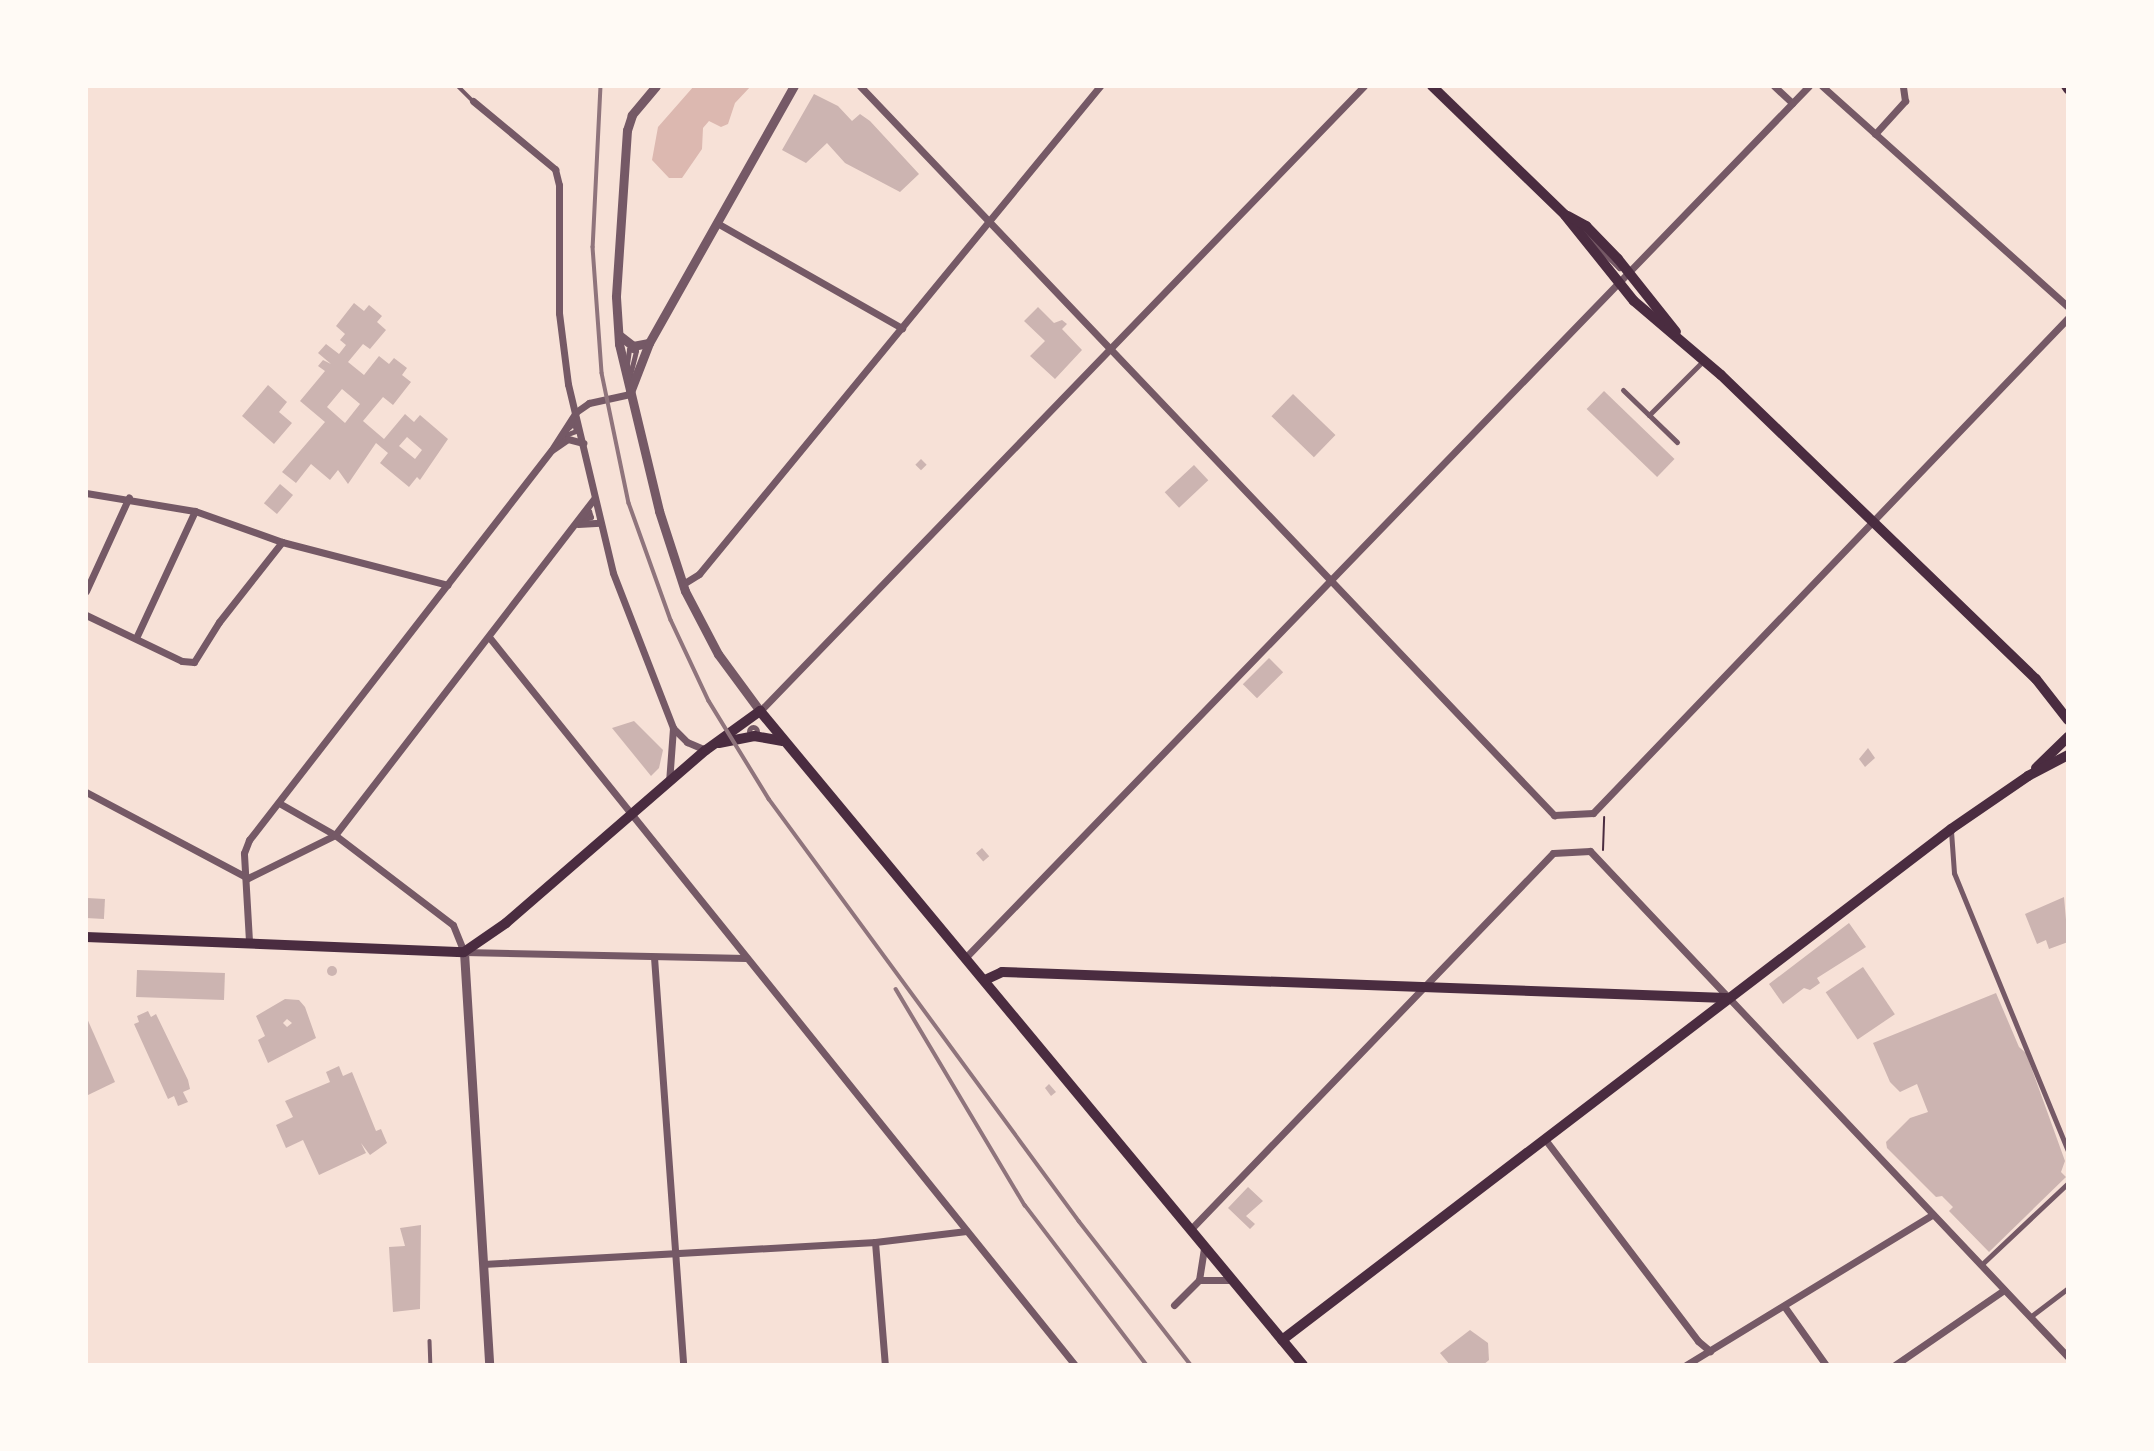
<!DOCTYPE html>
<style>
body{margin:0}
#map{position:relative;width:2154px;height:1451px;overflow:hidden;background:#f7e1d7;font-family:Manrope,sans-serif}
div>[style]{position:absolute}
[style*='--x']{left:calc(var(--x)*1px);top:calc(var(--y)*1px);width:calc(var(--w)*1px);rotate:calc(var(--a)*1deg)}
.water>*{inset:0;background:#dcb8b0}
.building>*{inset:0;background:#ccb4b1;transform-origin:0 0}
.round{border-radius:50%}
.path>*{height:2px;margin:-1px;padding:0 1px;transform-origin:1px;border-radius:1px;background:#4a2c40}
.service>*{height:3.5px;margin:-1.75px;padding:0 1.75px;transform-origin:1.75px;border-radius:1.75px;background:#755966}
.pedestrian>*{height:5px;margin:-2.5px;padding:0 2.5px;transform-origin:2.5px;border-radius:2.5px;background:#755966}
.pedestrian>.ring{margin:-2.5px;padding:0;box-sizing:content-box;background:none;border:5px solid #755966;border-radius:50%}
.minor>*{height:7px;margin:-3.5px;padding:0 3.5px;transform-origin:3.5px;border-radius:3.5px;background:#755966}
.tertiary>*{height:9px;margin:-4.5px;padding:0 4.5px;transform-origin:4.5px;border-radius:4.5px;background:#755966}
.secondary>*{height:10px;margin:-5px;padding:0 5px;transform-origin:5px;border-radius:5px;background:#4a2c40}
.rail>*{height:3.5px;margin:-1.75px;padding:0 1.75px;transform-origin:1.75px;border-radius:1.75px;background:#8f747c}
span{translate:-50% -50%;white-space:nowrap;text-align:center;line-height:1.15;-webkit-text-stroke:5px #fffaf5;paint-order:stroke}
.frame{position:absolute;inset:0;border:88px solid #fffaf5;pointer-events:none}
</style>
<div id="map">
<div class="water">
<i style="clip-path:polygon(694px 86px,751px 86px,735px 103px,728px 124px,721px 127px,709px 121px,703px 128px,702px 149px,682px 178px,669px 178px,652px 160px,658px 127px)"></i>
</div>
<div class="building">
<i style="clip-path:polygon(814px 94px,838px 106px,852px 121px,860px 114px,870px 121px,919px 174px,900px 192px,845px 163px,827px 143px,806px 163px,782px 150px)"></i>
<i style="clip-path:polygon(evenodd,354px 303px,364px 311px,369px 305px,382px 316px,377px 322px,386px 330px,370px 349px,363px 344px,348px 362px,364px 375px,379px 356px,389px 364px,394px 358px,407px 368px,402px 375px,411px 382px,393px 405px,383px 397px,363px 421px,384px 439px,405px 414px,414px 422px,420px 415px,448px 439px,420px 480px,417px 477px,409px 487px,380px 463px,388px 453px,376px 443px,348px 484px,338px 470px,330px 480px,311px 464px,296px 483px,282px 472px,325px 422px,300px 401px,325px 371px,318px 366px,323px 360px,331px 364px,318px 353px,326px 344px,339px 354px,346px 345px,340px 340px,345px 334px,336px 326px,354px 303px,342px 389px,360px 404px,345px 423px,327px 407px,342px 389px,354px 303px,407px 437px,422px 450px,415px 459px,399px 446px,407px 437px)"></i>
<i style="clip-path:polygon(1038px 307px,1054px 323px,1062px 320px,1067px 324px,1062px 329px,1082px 350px,1055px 379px,1030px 356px,1045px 341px,1024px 321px)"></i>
<i style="clip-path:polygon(268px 385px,287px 402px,279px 412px,292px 423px,274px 444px,242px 416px)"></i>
<i style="left:1604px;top:391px;width:98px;height:25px;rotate:44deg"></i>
<i style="left:1293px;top:394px;width:59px;height:31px;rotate:44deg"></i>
<i style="left:921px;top:459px;width:8px;height:8px;rotate:45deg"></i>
<i style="left:1194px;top:465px;width:21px;height:40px;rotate:47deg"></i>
<i style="left:280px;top:484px;width:17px;height:25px;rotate:40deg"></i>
<i style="left:1269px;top:658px;width:20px;height:37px;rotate:45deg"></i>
<i style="clip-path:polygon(634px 721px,663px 750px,659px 768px,651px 776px,612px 728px)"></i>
<i style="clip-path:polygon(1868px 748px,1875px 758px,1865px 767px,1859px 759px)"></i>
<i style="left:982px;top:848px;width:11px;height:8px;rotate:49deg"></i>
<i style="clip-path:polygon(2064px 897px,2068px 942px,2049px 949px,2046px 940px,2037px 944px,2025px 914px)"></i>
<i style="left:87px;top:898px;width:18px;height:20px;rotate:3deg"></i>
<i style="clip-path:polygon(1849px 923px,1866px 947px,1817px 978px,1820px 983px,1810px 990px,1804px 988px,1783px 1004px,1769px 984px)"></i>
<i class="round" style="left:327px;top:966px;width:10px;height:10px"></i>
<i style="left:1863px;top:967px;width:57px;height:45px;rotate:56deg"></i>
<i style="left:137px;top:970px;width:88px;height:27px;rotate:2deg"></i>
<i style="clip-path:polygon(1996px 993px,2019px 1047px,2026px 1053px,2065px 1161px,2061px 1172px,2066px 1177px,1989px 1252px,1949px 1211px,1953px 1207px,1942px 1196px,1936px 1197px,1887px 1148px,1886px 1142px,1910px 1118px,1928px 1112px,1917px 1084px,1900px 1092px,1890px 1082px,1873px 1043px)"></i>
<i style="clip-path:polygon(evenodd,285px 999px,299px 1000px,305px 1007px,316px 1038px,268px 1063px,258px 1040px,265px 1036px,256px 1016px,285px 999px,287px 1019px,292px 1023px,287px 1027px,283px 1023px,287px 1019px)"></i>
<i style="clip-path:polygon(148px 1011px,151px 1017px,156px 1014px,188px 1080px,190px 1089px,183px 1092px,188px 1102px,178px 1106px,174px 1096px,168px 1099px,134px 1024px,139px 1022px,137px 1016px)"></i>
<i style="clip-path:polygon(86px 1016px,115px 1082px,86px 1096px)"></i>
<i style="clip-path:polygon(339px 1066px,343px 1076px,352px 1072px,376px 1131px,381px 1129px,387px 1143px,370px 1155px,361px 1143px,366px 1153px,319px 1175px,303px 1140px,286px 1148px,276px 1125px,293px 1117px,285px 1101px,330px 1082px,326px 1072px)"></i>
<i style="clip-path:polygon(1049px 1084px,1056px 1092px,1051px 1096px,1045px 1088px)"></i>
<i style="clip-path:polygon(1248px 1187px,1263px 1201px,1246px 1216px,1255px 1224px,1250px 1229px,1228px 1208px)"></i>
<i style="clip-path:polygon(421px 1225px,420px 1309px,393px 1312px,389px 1247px,405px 1246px,400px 1228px)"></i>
<i style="clip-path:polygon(1470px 1330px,1488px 1343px,1489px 1360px,1483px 1365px,1450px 1365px,1440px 1353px)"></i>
</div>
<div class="path">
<i style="--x:1603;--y:850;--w:33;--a:-88"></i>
</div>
<div class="service">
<i style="--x:458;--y:86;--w:20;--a:45"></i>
<i style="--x:430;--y:1341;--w:24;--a:88"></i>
</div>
<div class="pedestrian">
<i style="--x:1581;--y:227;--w:23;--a:38"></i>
<i style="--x:1599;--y:241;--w:34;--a:53"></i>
<i style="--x:1619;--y:268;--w:40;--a:-135"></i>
<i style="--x:1591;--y:240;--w:16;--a:-128"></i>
<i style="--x:629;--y:349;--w:7;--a:16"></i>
<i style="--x:636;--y:351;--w:25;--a:104"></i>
<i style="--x:630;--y:375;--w:11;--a:-105"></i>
<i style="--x:627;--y:364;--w:15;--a:-82"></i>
<i style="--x:1623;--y:390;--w:36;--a:44"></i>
<i style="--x:1649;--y:415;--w:76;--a:-45"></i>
<i style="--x:1649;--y:415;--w:39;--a:44"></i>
<i style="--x:574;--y:423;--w:8;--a:76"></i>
<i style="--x:576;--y:431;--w:15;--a:160"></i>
<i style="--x:562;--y:436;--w:6;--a:-59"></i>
<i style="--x:565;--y:431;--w:12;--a:-42"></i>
<i style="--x:589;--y:511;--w:6;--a:72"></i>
<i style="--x:591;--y:517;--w:10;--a:163"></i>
<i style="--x:581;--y:520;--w:2;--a:-63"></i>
<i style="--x:582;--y:518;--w:10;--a:-45"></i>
<i class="ring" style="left:749px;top:727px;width:3px;height:3px"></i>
<i style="--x:1951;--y:831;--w:42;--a:85.9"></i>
<i style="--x:1954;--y:873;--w:300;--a:67.7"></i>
<i style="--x:1981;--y:1265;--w:120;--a:-43.3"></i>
<i style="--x:2030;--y:1317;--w:48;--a:-37.3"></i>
</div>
<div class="minor">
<i style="--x:860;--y:86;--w:1007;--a:46.41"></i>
<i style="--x:1554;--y:815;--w:39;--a:-3"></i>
<i style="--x:1593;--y:813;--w:686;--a:-46.18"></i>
<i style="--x:1774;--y:86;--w:25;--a:43"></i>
<i style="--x:1822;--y:86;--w:331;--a:41.9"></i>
<i style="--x:473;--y:101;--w:107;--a:39.7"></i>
<i style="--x:555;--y:169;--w:16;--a:76"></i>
<i style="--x:559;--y:185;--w:128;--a:90"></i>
<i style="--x:559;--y:313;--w:72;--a:82.8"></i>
<i style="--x:568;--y:384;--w:194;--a:76.6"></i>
<i style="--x:613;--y:573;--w:166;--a:68.8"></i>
<i style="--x:673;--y:728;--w:54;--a:94.2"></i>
<i style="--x:1875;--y:134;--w:45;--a:-47.7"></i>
<i style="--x:1905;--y:101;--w:15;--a:-98"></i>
<i style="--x:717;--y:223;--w:213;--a:29.6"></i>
<i style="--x:553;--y:448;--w:43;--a:-57.4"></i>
<i style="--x:576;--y:412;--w:16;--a:-35"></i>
<i style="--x:589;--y:403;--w:42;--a:-12.4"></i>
<i style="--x:86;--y:493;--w:110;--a:9.4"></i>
<i style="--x:195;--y:511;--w:92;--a:19.6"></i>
<i style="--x:282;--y:542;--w:171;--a:14.5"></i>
<i style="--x:578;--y:524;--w:22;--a:-3"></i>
<i style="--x:683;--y:584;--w:19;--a:-32"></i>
<i style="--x:699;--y:574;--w:632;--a:-50.59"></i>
<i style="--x:86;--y:591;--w:103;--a:-65.4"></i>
<i style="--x:86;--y:615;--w:106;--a:25.6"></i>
<i style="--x:182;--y:661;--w:12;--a:5"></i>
<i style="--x:194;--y:662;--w:47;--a:-58"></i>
<i style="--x:219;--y:622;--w:102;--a:-51.8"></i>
<i style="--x:489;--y:637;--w:935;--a:51.17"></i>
<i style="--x:136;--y:638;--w:140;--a:-65.1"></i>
<i style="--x:760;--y:711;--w:869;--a:-45.98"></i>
<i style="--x:673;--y:728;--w:20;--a:45"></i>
<i style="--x:687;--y:742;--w:21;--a:23"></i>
<i style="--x:86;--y:792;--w:183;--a:28"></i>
<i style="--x:248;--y:878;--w:97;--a:-26.3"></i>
<i style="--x:335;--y:835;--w:424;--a:-52.4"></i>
<i style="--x:279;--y:803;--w:64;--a:29.7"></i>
<i style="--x:335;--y:835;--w:148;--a:37.3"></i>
<i style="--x:453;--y:925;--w:29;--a:68"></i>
<i style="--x:464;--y:952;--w:282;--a:1.2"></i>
<i style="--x:249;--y:941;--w:88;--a:-93.3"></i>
<i style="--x:244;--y:853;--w:14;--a:-69"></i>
<i style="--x:249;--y:840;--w:494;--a:-52.2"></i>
<i style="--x:552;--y:450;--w:19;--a:-35"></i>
<i style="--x:568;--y:439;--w:16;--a:15"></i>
<i style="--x:654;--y:957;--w:409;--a:85.9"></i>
<i style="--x:966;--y:957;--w:1212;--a:-45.94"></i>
<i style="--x:1544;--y:1138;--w:255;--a:52.8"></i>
<i style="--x:1698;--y:1341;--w:16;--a:40"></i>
<i style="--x:1190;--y:1230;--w:523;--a:-46.08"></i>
<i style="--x:1553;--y:853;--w:37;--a:-3"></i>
<i style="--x:1590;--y:851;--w:696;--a:46.63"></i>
<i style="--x:875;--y:1242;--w:123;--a:85.4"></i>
<i style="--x:483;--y:1264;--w:393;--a:-3.2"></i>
<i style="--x:875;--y:1242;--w:92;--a:-6.9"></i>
<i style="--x:1199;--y:1280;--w:33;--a:0"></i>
<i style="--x:1174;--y:1305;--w:35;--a:-45"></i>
<i style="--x:1199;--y:1280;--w:33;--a:-81"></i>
<i style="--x:1784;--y:1306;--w:72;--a:54.6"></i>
<i style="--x:1686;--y:1365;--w:289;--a:-31.4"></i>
<i style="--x:1895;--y:1365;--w:132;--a:-34.5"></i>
</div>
<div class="tertiary">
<i style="--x:656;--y:86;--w:38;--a:130"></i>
<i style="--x:632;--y:115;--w:16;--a:108"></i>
<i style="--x:627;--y:130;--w:167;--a:93.8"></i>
<i style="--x:616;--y:297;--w:47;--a:86.3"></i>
<i style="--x:619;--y:344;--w:172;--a:76.5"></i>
<i style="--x:659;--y:511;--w:84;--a:72"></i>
<i style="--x:685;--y:591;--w:71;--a:62.4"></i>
<i style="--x:718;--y:654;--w:71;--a:53.6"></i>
<i style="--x:619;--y:335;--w:18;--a:38"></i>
<i style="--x:633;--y:346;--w:16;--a:-11"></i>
<i style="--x:630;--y:392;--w:53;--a:-68.8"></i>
<i style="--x:649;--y:343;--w:295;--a:-60.6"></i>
<i style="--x:464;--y:952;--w:414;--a:86.5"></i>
</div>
<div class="secondary">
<i style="--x:1432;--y:86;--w:185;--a:44.1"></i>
<i style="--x:1565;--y:215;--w:110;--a:51.3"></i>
<i style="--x:1634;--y:301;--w:114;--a:40.4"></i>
<i style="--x:1721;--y:375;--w:438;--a:44"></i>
<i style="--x:2036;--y:679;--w:52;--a:52"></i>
<i style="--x:2066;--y:86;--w:4;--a:56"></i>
<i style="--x:1568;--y:216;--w:21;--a:29"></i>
<i style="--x:1586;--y:226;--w:46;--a:45.9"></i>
<i style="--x:1618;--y:259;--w:93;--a:51.5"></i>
<i style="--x:719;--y:743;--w:36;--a:-11"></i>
<i style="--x:754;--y:736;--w:29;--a:10"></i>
<i style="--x:2036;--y:768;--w:45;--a:-44.1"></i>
<i style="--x:86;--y:937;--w:378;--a:2.3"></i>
<i style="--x:464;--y:952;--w:51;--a:-34.6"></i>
<i style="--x:506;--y:923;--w:264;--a:-40.9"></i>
<i style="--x:706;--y:750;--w:67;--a:-35.8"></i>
<i style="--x:760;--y:711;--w:850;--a:50.3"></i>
<i style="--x:985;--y:980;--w:19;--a:-25"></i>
<i style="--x:1002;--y:972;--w:725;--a:2.05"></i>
<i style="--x:1282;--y:1340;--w:842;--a:-37.37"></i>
<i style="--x:1951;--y:829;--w:93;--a:-34.5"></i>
<i style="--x:2028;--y:776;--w:45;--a:-27.7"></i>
</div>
<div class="rail">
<i style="--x:601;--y:86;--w:161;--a:92.8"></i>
<i style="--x:593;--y:247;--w:126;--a:85.9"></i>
<i style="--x:602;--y:373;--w:133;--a:78.3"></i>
<i style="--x:629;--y:503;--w:124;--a:70.3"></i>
<i style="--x:671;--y:620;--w:89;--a:64.9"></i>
<i style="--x:709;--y:701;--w:115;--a:58.5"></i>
<i style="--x:769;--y:799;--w:524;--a:53.7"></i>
<i style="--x:1079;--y:1221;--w:182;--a:52.1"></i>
<i style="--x:896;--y:989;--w:252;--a:59.2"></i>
<i style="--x:1025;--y:1205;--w:201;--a:52.7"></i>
</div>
<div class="frame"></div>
</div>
